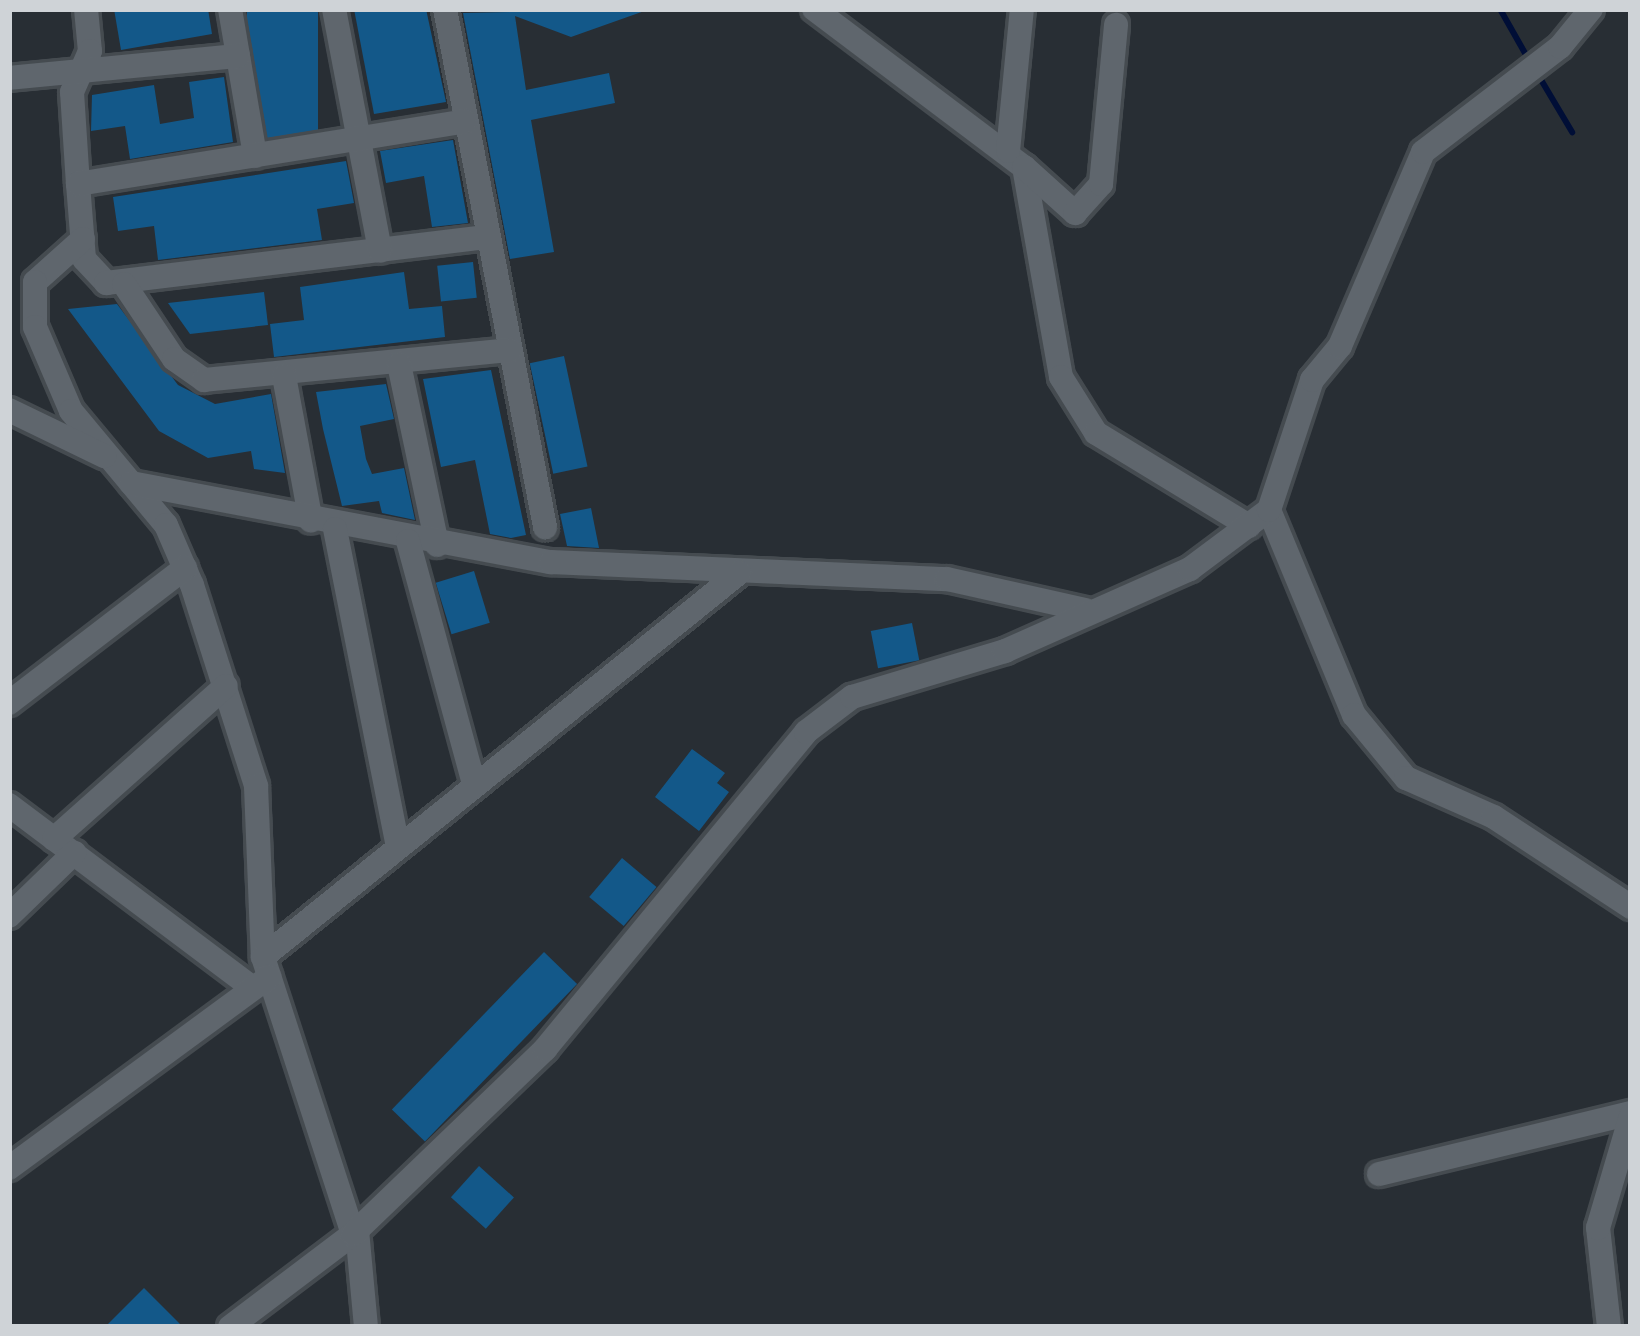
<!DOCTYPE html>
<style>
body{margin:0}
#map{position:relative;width:1640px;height:1336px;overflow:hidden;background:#282e34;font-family:"Space Grotesk",sans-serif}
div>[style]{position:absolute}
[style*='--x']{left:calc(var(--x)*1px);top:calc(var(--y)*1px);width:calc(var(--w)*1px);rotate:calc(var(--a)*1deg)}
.stream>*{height:6px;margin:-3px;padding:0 3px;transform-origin:3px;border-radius:3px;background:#000e36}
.building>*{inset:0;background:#135889;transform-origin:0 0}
.roads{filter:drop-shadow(3px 0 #454b50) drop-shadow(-3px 0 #454b50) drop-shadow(0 3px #454b50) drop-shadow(0 -3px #454b50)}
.minor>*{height:24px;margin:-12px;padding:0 12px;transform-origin:12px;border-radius:12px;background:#5f666d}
span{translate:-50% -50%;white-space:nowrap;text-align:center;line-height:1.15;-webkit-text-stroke:10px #131619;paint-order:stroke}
.frame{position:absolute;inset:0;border:12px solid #cfd3d7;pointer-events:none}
</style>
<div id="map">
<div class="stream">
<i style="--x:1500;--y:9;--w:61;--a:60.5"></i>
<i style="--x:1537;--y:73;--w:69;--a:59.3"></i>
</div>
<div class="building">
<i style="clip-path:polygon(114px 9px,208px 9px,212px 34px,121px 50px)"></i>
<i style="left:247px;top:9px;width:71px;height:129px"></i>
<i style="clip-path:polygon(354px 9px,426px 9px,446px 102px,374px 114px)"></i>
<i style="clip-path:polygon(650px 9px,571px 37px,515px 16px,526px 90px,609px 73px,615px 103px,531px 120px,554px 252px,510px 259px,463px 13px)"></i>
<i style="clip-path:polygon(224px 77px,233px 142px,130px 159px,125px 126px,91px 131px,92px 95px,154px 85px,160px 124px,194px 118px,189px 82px)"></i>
<i style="clip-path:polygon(453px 140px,468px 223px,432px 227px,424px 176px,386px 183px,380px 151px)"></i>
<i style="clip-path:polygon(346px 161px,354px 203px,317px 209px,322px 240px,158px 260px,154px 226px,118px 231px,113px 197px)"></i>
<i style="left:473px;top:262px;width:36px;height:36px;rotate:84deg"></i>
<i style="clip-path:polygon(404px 272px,409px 309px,442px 306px,445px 337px,274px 357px,270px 324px,304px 320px,300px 287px)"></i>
<i style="clip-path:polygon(264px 292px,268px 325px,190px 334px,168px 303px)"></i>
<i style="clip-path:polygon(117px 304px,178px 385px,215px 404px,271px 394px,285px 473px,254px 469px,251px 451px,208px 458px,159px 431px,68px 309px)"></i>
<i style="left:564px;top:356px;width:113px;height:35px;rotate:78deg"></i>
<i style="clip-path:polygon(491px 370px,526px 535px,511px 538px,490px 534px,475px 460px,441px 467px,423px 379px)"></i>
<i style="clip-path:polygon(386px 384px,394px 419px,360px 426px,366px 459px,372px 474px,404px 468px,415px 520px,382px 513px,379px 501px,342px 506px,323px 429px,316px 392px)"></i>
<i style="clip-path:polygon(591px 508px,599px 548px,567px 546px,560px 514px)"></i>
<i style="left:474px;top:571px;width:54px;height:40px;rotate:73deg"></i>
<i style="left:912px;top:623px;width:38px;height:42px;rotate:79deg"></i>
<i style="clip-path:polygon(692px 749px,725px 773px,717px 783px,729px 792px,699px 831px,655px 797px)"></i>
<i style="left:622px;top:858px;width:45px;height:51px;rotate:40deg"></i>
<i style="left:544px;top:952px;width:46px;height:219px;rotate:44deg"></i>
<i style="left:479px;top:1166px;width:47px;height:42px;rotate:42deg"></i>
<i style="clip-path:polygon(144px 1288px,183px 1327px,105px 1327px)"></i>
</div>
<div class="roads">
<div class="minor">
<i style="--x:86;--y:9;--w:42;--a:84.6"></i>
<i style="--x:90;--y:51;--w:45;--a:113.7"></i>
<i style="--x:72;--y:92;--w:92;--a:86.3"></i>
<i style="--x:78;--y:184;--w:75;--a:85.4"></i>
<i style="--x:84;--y:259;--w:33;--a:47"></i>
<i style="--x:106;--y:283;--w:385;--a:-6.9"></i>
<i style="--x:230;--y:9;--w:149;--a:80.3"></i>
<i style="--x:334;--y:9;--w:246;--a:79.2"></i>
<i style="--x:445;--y:9;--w:528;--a:79.07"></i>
<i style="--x:814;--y:9;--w:263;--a:37"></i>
<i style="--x:1024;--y:167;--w:213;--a:80"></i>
<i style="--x:1061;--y:377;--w:66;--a:58"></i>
<i style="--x:1096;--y:433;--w:179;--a:31.3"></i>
<i style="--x:9;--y:78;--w:230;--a:-5.5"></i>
<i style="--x:1008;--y:151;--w:143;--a:-84.4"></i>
<i style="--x:1024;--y:167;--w:69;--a:42"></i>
<i style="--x:1075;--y:213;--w:39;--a:-48"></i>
<i style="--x:1101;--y:184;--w:160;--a:-84.6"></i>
<i style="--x:78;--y:184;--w:392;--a:-9.2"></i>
<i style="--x:83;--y:239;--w:64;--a:138.1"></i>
<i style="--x:35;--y:282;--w:45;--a:90"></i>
<i style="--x:35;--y:327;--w:91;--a:66.8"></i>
<i style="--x:71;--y:411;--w:148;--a:50.2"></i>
<i style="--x:166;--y:525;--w:65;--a:66.6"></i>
<i style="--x:192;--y:585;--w:211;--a:72.3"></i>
<i style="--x:256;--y:786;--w:171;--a:87.7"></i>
<i style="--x:263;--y:957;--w:291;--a:72"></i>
<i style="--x:124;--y:284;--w:90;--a:56.3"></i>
<i style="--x:174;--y:359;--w:37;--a:35"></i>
<i style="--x:204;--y:380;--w:307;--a:-5.6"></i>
<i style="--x:399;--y:364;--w:185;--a:78.1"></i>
<i style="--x:284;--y:376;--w:147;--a:79.5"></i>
<i style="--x:9;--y:410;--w:106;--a:25.8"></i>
<i style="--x:131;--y:483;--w:427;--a:10.7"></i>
<i style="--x:551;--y:562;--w:396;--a:2.5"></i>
<i style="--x:947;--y:579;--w:142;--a:12.6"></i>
<i style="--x:1269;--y:510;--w:222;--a:67.5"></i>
<i style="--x:1354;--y:715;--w:82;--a:50.5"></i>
<i style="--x:1406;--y:778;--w:96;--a:23.9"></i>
<i style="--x:1494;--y:817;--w:164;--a:33.3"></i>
<i style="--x:335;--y:529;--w:318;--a:78.8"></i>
<i style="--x:408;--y:541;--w:248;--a:74.8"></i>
<i style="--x:9;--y:703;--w:222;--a:-37.5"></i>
<i style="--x:9;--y:805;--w:305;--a:36.9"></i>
<i style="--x:54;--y:839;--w:230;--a:-41.7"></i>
<i style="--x:9;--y:916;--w:91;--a:-44.1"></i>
<i style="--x:263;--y:957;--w:612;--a:-38.89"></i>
<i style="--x:9;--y:1168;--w:323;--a:-36.3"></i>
<i style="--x:1379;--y:1174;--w:259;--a:-13.6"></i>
<i style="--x:357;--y:1230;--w:97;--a:84.7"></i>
<i style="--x:230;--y:1327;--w:154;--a:-37.1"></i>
<i style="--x:353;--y:1234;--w:267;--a:-43.9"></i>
<i style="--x:545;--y:1049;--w:411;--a:-50.5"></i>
<i style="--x:806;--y:732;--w:58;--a:-37.3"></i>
<i style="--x:852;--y:697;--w:160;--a:-16.7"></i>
<i style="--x:1005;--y:651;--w:202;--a:-23.9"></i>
<i style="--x:1190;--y:569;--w:99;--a:-36.8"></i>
<i style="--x:1269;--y:510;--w:137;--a:-71.7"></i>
<i style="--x:1312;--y:380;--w:44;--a:-50.5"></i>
<i style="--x:1340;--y:346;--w:211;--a:-66.8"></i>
<i style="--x:1423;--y:152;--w:173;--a:-37.5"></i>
<i style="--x:1560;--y:47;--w:49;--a:-50.8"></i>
<i style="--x:1609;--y:1327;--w:100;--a:-96.3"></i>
<i style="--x:1598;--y:1228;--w:117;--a:-73.6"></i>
</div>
</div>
<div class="frame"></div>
</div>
